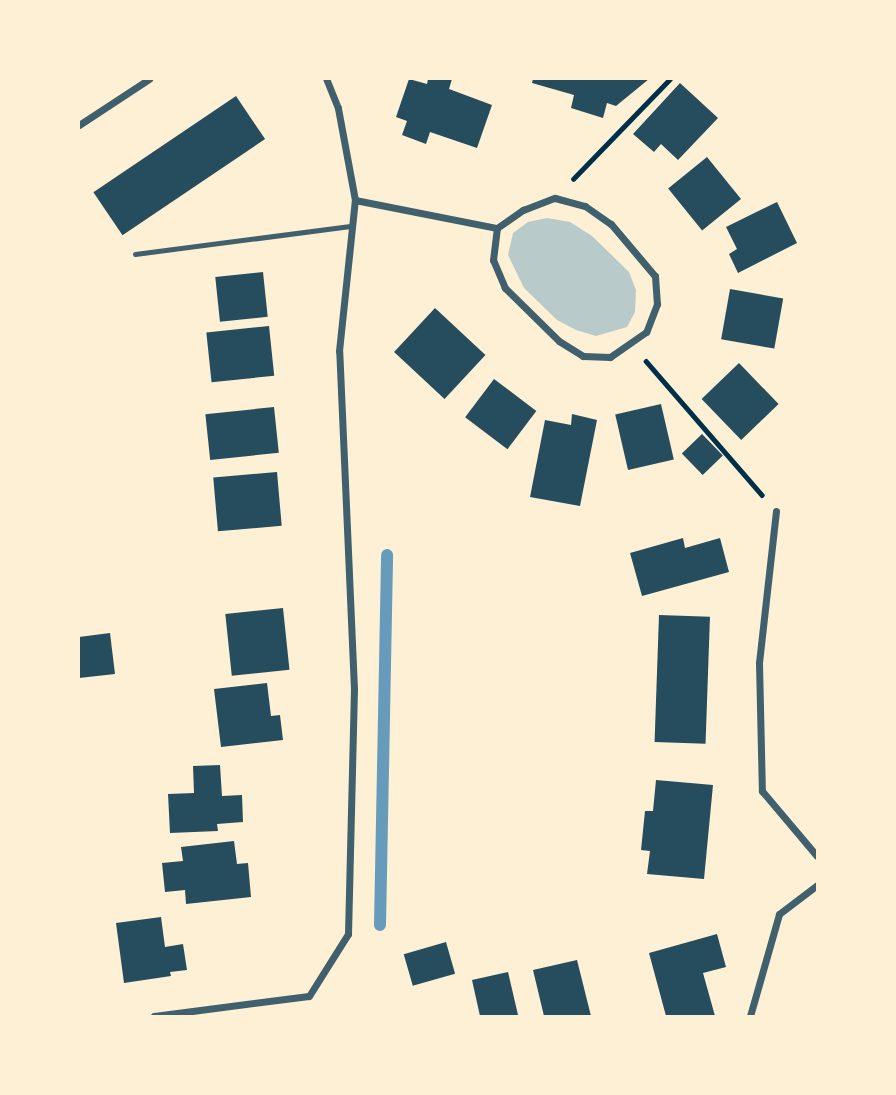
<!DOCTYPE html>
<style>
body{margin:0}
#map{position:relative;width:896px;height:1095px;overflow:hidden;background:#fdf0d5;font-family:"Work Sans",sans-serif}
div>[style]{position:absolute}
[style*='--x']{left:calc(var(--x)*1px);top:calc(var(--y)*1px);width:calc(var(--w)*1px);rotate:calc(var(--a)*1deg)}
.green>*{inset:0;background:#b9caca}
.stream>*{height:12px;margin:-6px;padding:0 6px;transform-origin:6px;border-radius:6px;background:#669bbc}
.building>*{inset:0;background:#264d5e;transform-origin:0 0}
.path>*{height:4.5px;margin:-2.25px;padding:0 2.25px;transform-origin:2.25px;border-radius:2.25px;background:#003049}
.service>*{height:5px;margin:-2.5px;padding:0 2.5px;transform-origin:2.5px;border-radius:2.5px;background:#3f606c}
.minor>*{height:7px;margin:-3.5px;padding:0 3.5px;transform-origin:3.5px;border-radius:3.5px;background:#3f606c}
span{translate:-50% -50%;white-space:nowrap;text-align:center;line-height:1.15;-webkit-text-stroke:5px #fdf0d5;paint-order:stroke}
.frame{position:absolute;inset:0;border:80px solid #fdf0d5;pointer-events:none}
</style>
<div id="map">
<div class="green">
<i style="clip-path:polygon(547px 218px,570px 222px,592px 236px,629px 272px,636px 290px,635px 312px,627px 327px,596px 336px,576px 330px,557px 320px,524px 288px,508px 255px,513px 233px,528px 222px)"></i>
</div>
<div class="stream">
<i style="--x:380;--y:925;--w:370;--a:-88.9"></i>
</div>
<div class="building">
<i style="clip-path:polygon(409px 79px,427px 84px,428px 79px,452px 79px,449px 89px,492px 105px,477px 148px,430px 132px,426px 144px,402px 135px,407px 121px,396px 117px)"></i>
<i style="clip-path:polygon(533px 79px,649px 79px,616px 106px,607px 103px,603px 118px,571px 108px,574px 95px,532px 83px)"></i>
<i style="clip-path:polygon(680px 83px,718px 118px,678px 160px,661px 144px,654px 152px,633px 134px)"></i>
<i style="left:236px;top:96px;width:52px;height:172px;rotate:56deg"></i>
<i style="left:707px;top:157px;width:54px;height:50px;rotate:51deg"></i>
<i style="clip-path:polygon(777px 202px,797px 243px,738px 273px,729px 254px,737px 249px,726px 227px)"></i>
<i style="left:263px;top:272px;width:45px;height:48px;rotate:84deg"></i>
<i style="left:730px;top:289px;width:54px;height:51px;rotate:10deg"></i>
<i style="left:435px;top:308px;width:69px;height:60px;rotate:43deg"></i>
<i style="left:269px;top:326px;width:50px;height:63px;rotate:84deg"></i>
<i style="left:739px;top:363px;width:57px;height:52px;rotate:46deg"></i>
<i style="left:494px;top:379px;width:53px;height:48px;rotate:37deg"></i>
<i style="left:661px;top:404px;width:57px;height:47px;rotate:77deg"></i>
<i style="left:274px;top:407px;width:46px;height:69px;rotate:84deg"></i>
<i style="clip-path:polygon(572px 414px,597px 420px,580px 506px,530px 497px,545px 420px,571px 425px)"></i>
<i style="left:702px;top:434px;width:30px;height:28px;rotate:46deg"></i>
<i style="left:277px;top:472px;width:54px;height:64px;rotate:85deg"></i>
<i style="clip-path:polygon(683px 538px,685px 548px,720px 538px,729px 572px,642px 596px,630px 553px)"></i>
<i style="left:283px;top:608px;width:62px;height:58px;rotate:84deg"></i>
<i style="left:659px;top:615px;width:51px;height:127px;rotate:2deg"></i>
<i style="clip-path:polygon(110px 633px,115px 674px,79px 678px,79px 637px)"></i>
<i style="clip-path:polygon(267px 683px,271px 716px,280px 715px,283px 740px,221px 747px,214px 689px)"></i>
<i style="clip-path:polygon(220px 765px,222px 796px,242px 795px,243px 822px,217px 824px,218px 831px,170px 833px,168px 794px,194px 793px,193px 766px)"></i>
<i style="clip-path:polygon(656px 780px,713px 785px,704px 879px,647px 874px,650px 851px,641px 850px,645px 811px,653px 811px)"></i>
<i style="clip-path:polygon(234px 841px,237px 864px,248px 863px,251px 897px,186px 904px,185px 890px,165px 892px,162px 863px,183px 861px,181px 847px)"></i>
<i style="clip-path:polygon(161px 917px,165px 947px,183px 944px,187px 970px,170px 972px,171px 976px,124px 983px,116px 923px)"></i>
<i style="clip-path:polygon(717px 934px,726px 967px,703px 973px,715px 1016px,666px 1016px,649px 953px)"></i>
<i style="left:446px;top:942px;width:33px;height:44px;rotate:74deg"></i>
<i style="clip-path:polygon(577px 960px,591px 1016px,544px 1016px,533px 970px)"></i>
<i style="clip-path:polygon(508px 972px,518px 1015px,480px 1016px,472px 980px)"></i>
</div>
<div class="path">
<i style="--x:573;--y:179;--w:139;--a:-45.9"></i>
<i style="--x:646;--y:361;--w:177;--a:49.1"></i>
</div>
<div class="service">
<i style="--x:135;--y:254;--w:219;--a:-7.4"></i>
</div>
<div class="minor">
<i style="--x:79;--y:125;--w:84;--a:-33.3"></i>
<i style="--x:355;--y:200;--w:145;--a:11.2"></i>
<i style="--x:497;--y:228;--w:32;--a:-35"></i>
<i style="--x:523;--y:210;--w:34;--a:-21"></i>
<i style="--x:555;--y:198;--w:31;--a:15"></i>
<i style="--x:585;--y:206;--w:32;--a:35"></i>
<i style="--x:611;--y:224;--w:68;--a:49.8"></i>
<i style="--x:655;--y:276;--w:28;--a:86"></i>
<i style="--x:657;--y:304;--w:30;--a:111"></i>
<i style="--x:646;--y:332;--w:44;--a:145.2"></i>
<i style="--x:610;--y:357;--w:27;--a:-178"></i>
<i style="--x:583;--y:356;--w:28;--a:-148"></i>
<i style="--x:559;--y:341;--w:76;--a:-135.5"></i>
<i style="--x:505;--y:288;--w:30;--a:-113"></i>
<i style="--x:493;--y:260;--w:32;--a:-83"></i>
<i style="--x:776;--y:511;--w:153;--a:96.4"></i>
<i style="--x:759;--y:663;--w:128;--a:88.7"></i>
<i style="--x:762;--y:791;--w:85;--a:49.8"></i>
<i style="--x:154;--y:1016;--w:156;--a:-7.4"></i>
<i style="--x:309;--y:996;--w:73;--a:-57.8"></i>
<i style="--x:348;--y:934;--w:245;--a:-88.6"></i>
<i style="--x:354;--y:689;--w:338;--a:-92.5"></i>
<i style="--x:339;--y:351;--w:152;--a:-84"></i>
<i style="--x:355;--y:200;--w:94;--a:-100.5"></i>
<i style="--x:338;--y:108;--w:31;--a:-112"></i>
<i style="--x:750;--y:1016;--w:106;--a:-74.1"></i>
<i style="--x:779;--y:914;--w:48;--a:-37.3"></i>
</div>
<div class="frame"></div>
</div>
